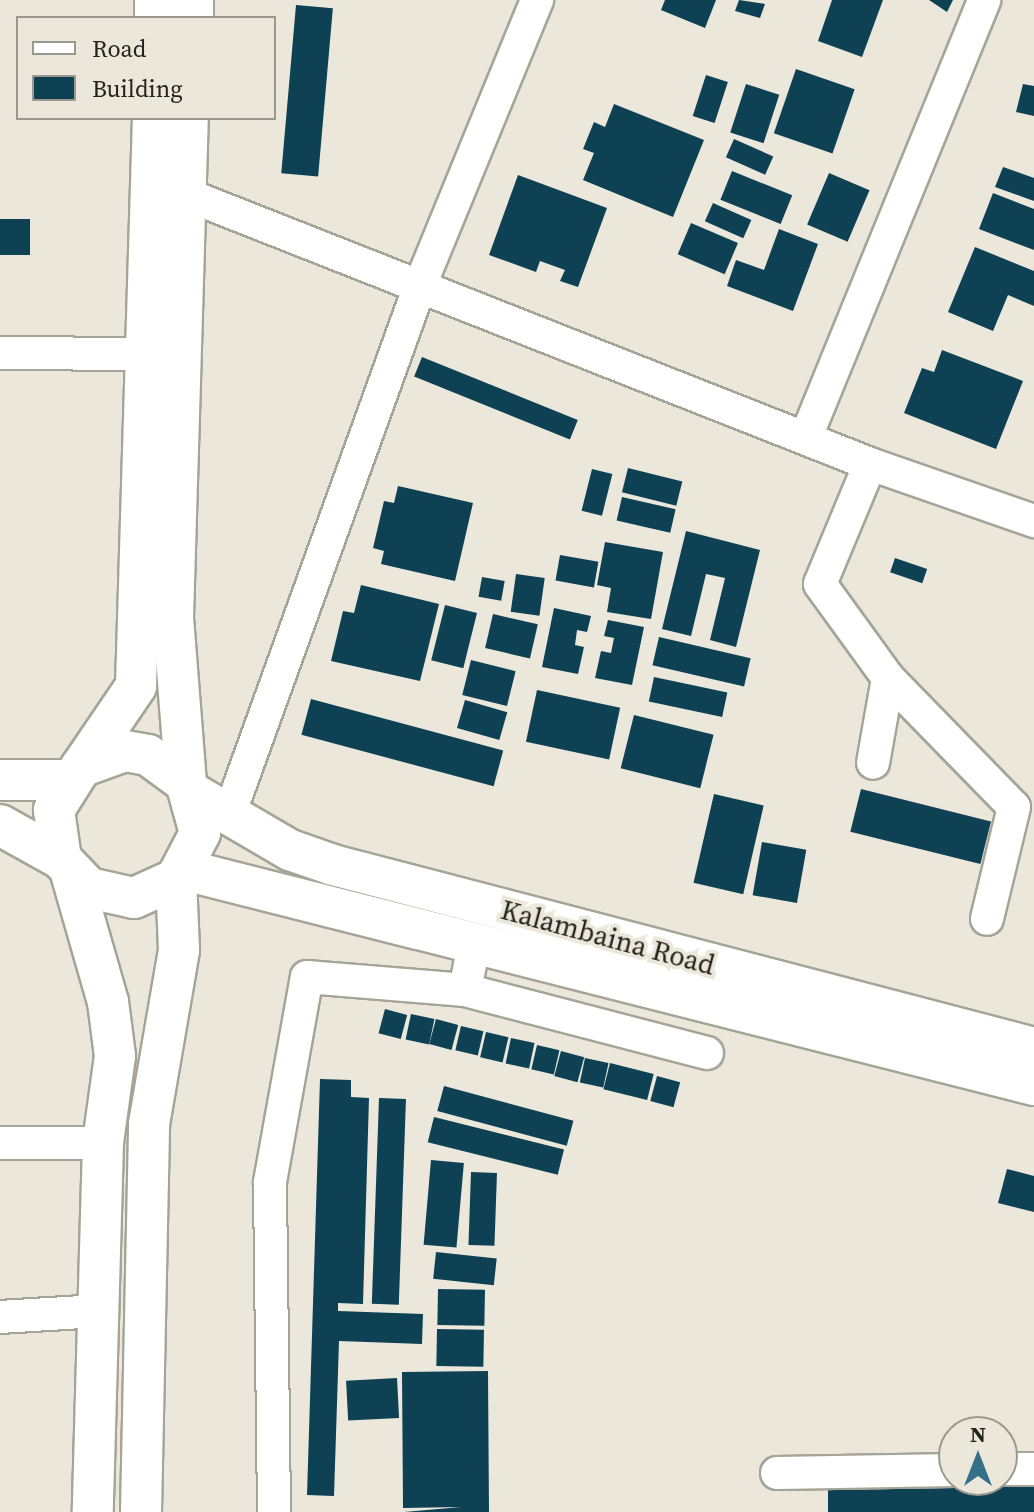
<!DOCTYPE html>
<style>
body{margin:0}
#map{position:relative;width:1034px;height:1512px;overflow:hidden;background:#ebe8db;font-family:"Source Serif 4",serif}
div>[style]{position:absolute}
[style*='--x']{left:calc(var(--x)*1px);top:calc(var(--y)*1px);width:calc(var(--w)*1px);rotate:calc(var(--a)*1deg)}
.building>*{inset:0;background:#0f4155;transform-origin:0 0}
.roads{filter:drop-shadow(2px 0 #a6a497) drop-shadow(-2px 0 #a6a497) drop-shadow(0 2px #a6a497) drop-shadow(0 -2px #a6a497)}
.minor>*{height:32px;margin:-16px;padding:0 16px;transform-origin:16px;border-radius:16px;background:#fff}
.major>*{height:40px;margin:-20px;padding:0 20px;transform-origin:20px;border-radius:20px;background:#fff}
span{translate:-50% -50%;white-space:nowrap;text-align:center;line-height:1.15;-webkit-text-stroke:8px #ebe8db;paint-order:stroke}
.street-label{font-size:28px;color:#24231e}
.legend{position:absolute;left:16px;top:16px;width:260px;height:104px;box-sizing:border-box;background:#ebe8db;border:2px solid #9b998f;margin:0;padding:10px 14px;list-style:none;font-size:24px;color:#24231e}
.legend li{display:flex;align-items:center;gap:16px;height:40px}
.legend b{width:40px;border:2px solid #9b998f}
.north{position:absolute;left:938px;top:1416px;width:80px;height:80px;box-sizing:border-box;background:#ebe8db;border:2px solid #9b998f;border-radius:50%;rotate:0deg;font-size:22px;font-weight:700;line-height:32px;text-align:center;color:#24231e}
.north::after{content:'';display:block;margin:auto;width:28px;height:36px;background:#357088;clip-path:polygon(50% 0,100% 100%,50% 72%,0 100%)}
</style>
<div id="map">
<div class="building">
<i style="clip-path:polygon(665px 0,716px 0,705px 28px,661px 10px)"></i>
<i style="clip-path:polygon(739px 0,765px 4px,760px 18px,735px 11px)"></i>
<i style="clip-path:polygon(832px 0,883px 0,862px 57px,818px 41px)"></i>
<i style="clip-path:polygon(929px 0,953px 0,947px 12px)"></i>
<i style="left:296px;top:5px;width:37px;height:169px;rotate:5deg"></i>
<i style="left:796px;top:69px;width:62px;height:68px;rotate:19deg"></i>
<i style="left:706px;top:75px;width:23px;height:43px;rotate:18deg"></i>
<i style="left:746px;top:84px;width:35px;height:51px;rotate:18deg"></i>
<i style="clip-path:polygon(1023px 84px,1034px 86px,1034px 116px,1016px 112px)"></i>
<i style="clip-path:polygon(614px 104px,704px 140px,673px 217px,583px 180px,594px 153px,583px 149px,594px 122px,605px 127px)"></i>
<i style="left:734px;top:139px;width:43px;height:20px;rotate:24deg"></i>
<i style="clip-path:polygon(1003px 167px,1034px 178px,1034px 201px,995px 187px)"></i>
<i style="left:732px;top:171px;width:65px;height:31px;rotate:22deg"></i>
<i style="left:829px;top:173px;width:44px;height:56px;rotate:23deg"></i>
<i style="clip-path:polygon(518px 175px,607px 208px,578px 287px,560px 281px,565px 270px,540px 261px,536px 272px,489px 255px)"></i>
<i style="clip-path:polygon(993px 193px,1034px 209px,1034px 250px,979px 229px)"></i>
<i style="left:713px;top:203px;width:42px;height:20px;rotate:24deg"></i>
<i style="left:0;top:219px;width:30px;height:36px"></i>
<i style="left:691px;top:223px;width:51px;height:34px;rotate:23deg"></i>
<i style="clip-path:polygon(779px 229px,818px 244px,793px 311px,727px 286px,736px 260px,764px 270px)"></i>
<i style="clip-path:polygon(975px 247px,1034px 271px,1034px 306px,1008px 295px,993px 331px,948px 312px)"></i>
<i style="clip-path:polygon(942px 350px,1023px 381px,996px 449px,904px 413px,922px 368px,934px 372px)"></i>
<i style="left:422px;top:357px;width:168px;height:21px;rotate:22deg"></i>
<i style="left:628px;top:468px;width:56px;height:25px;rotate:14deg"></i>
<i style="left:592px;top:469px;width:21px;height:43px;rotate:14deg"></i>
<i style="clip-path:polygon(398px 486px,473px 503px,455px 581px,381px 564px,384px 551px,373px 548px,384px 501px,394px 503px)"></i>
<i style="left:622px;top:497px;width:55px;height:24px;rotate:13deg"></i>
<i style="clip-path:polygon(686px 531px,760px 550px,736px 647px,710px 640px,725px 578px,706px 574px,691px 636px,662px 629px)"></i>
<i style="clip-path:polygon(605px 542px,663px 552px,651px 619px,607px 612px,611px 588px,597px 585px)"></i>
<i style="left:560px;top:555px;width:39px;height:26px;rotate:10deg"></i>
<i style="left:895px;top:558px;width:34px;height:15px;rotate:19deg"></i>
<i style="left:516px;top:574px;width:29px;height:38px;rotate:8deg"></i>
<i style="left:482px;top:577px;width:23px;height:20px;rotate:10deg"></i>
<i style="clip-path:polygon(361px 585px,439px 604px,420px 681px,331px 661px,343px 611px,354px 613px)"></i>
<i style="left:445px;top:605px;width:33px;height:57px;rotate:14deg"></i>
<i style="clip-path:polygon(554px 608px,591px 616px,587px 632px,577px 630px,575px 645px,584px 647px,578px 674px,542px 667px)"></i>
<i style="left:493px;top:614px;width:46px;height:35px;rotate:13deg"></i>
<i style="clip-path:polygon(608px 620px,644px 627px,632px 685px,595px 678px,601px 651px,611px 653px,614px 638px,604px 636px)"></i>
<i style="left:659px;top:637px;width:94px;height:29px;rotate:13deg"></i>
<i style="left:471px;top:660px;width:46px;height:36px;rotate:14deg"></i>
<i style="left:654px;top:677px;width:75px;height:25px;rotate:12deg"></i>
<i style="left:537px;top:690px;width:85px;height:53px;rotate:12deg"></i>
<i style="left:311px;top:699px;width:199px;height:37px;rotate:15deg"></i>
<i style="left:465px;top:700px;width:44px;height:29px;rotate:16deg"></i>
<i style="left:634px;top:715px;width:82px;height:55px;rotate:14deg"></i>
<i style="left:861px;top:789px;width:134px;height:44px;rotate:14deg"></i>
<i style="left:714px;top:794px;width:51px;height:91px;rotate:13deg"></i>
<i style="left:762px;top:842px;width:45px;height:54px;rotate:10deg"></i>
<i style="left:385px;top:1009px;width:23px;height:25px;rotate:15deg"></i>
<i style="left:411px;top:1014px;width:24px;height:26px;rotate:12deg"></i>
<i style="left:436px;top:1019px;width:23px;height:26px;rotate:15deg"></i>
<i style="left:461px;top:1026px;width:23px;height:25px;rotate:13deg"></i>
<i style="left:486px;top:1032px;width:23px;height:26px;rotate:13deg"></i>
<i style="left:511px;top:1038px;width:24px;height:26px;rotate:12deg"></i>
<i style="left:537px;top:1045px;width:23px;height:25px;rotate:13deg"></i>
<i style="left:561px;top:1051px;width:24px;height:26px;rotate:15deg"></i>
<i style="left:585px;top:1058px;width:24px;height:25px;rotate:12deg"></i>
<i style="left:610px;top:1063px;width:45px;height:27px;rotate:14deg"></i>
<i style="left:657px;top:1076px;width:24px;height:26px;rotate:15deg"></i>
<i style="clip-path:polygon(320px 1079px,351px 1080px,351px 1097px,369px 1098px,363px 1304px,338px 1303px,338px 1311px,423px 1314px,422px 1344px,339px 1341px,334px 1496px,307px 1495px)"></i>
<i style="left:444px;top:1086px;width:134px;height:26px;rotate:15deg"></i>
<i style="left:379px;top:1098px;width:27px;height:206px;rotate:2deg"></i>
<i style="left:434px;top:1117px;width:134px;height:26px;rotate:14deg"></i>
<i style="left:431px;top:1160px;width:33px;height:85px;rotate:5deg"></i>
<i style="clip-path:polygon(1007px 1169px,1034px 1176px,1034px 1212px,998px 1203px)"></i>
<i style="left:471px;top:1172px;width:26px;height:73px;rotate:2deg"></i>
<i style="left:436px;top:1252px;width:61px;height:27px;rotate:6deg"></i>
<i style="left:438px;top:1289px;width:47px;height:36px;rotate:1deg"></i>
<i style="left:437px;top:1329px;width:47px;height:37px;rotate:1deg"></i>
<i style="clip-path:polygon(488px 1371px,489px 1512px,404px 1512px,461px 1507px,403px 1508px,402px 1372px)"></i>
<i style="left:397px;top:1378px;width:40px;height:51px;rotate:87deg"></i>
<i style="left:1034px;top:1484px;width:28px;height:206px;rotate:90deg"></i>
</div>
<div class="roads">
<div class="minor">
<i style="--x:185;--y:194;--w:736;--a:21.51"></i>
<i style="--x:870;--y:464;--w:174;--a:19.2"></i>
<i style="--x:0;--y:353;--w:147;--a:0.4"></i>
<i style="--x:806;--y:437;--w:472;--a:-67.8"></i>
<i style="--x:870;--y:464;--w:130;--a:112.6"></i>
<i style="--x:820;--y:584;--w:116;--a:54.1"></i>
<i style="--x:888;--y:678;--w:86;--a:100"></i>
<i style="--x:888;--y:678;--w:180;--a:45.7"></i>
<i style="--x:1014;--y:807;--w:115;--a:103.6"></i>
<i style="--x:229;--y:815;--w:566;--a:-70.16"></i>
<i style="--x:421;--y:283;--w:306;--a:-67.7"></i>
<i style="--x:465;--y:990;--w:250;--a:14.6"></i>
<i style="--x:0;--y:1143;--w:103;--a:0"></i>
<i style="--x:0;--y:1317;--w:98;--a:-3.5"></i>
<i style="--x:1002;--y:1469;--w:32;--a:0"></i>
<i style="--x:777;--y:1473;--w:177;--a:-1"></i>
<i style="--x:274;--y:1512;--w:330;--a:-90.7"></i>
<i style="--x:270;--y:1182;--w:208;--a:-79.8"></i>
<i style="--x:307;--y:977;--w:159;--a:4.7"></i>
<i style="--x:465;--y:990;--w:47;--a:-78.9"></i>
</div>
<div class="major">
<i style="--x:155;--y:18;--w:18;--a:-90"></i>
<i style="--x:193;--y:18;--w:18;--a:-90"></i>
<i style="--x:81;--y:767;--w:98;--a:-55.8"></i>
<i style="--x:136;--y:686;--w:568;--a:-88.29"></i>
<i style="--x:0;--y:780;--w:68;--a:0"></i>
<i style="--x:186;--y:783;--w:47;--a:-143.6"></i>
<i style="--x:148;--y:755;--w:23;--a:-170"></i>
<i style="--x:125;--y:751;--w:47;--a:160"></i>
<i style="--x:81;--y:767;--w:51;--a:122.1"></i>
<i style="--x:54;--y:810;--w:49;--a:81.9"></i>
<i style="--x:61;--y:859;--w:40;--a:46"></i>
<i style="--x:89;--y:888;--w:46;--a:12.5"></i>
<i style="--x:134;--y:898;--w:46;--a:-24.3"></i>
<i style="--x:176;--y:879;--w:52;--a:-62.4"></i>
<i style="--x:200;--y:833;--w:52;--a:-105.6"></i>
<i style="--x:186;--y:783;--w:167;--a:-94.5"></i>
<i style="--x:173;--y:617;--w:499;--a:-88.3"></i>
<i style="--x:194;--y:794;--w:111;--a:30.3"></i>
<i style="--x:290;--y:850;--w:46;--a:19.2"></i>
<i style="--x:333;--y:865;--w:724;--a:14.63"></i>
<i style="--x:0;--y:825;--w:70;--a:29.1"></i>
<i style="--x:185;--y:870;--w:876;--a:14.21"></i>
<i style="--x:71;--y:873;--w:134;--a:74"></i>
<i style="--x:108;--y:1002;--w:54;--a:82.6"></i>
<i style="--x:115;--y:1056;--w:88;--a:97.9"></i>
<i style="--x:103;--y:1143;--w:369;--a:91.6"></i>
<i style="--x:141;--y:1512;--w:388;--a:-88.8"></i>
<i style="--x:149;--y:1124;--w:177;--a:-80.2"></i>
<i style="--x:179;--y:950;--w:71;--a:-92.4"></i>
</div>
</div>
<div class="street-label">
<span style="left:608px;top:937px;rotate:15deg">Kalambaina Road</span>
</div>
<ul class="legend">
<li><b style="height:10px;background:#fff"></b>Road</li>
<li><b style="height:22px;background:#0f4155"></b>Building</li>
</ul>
<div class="north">N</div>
</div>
